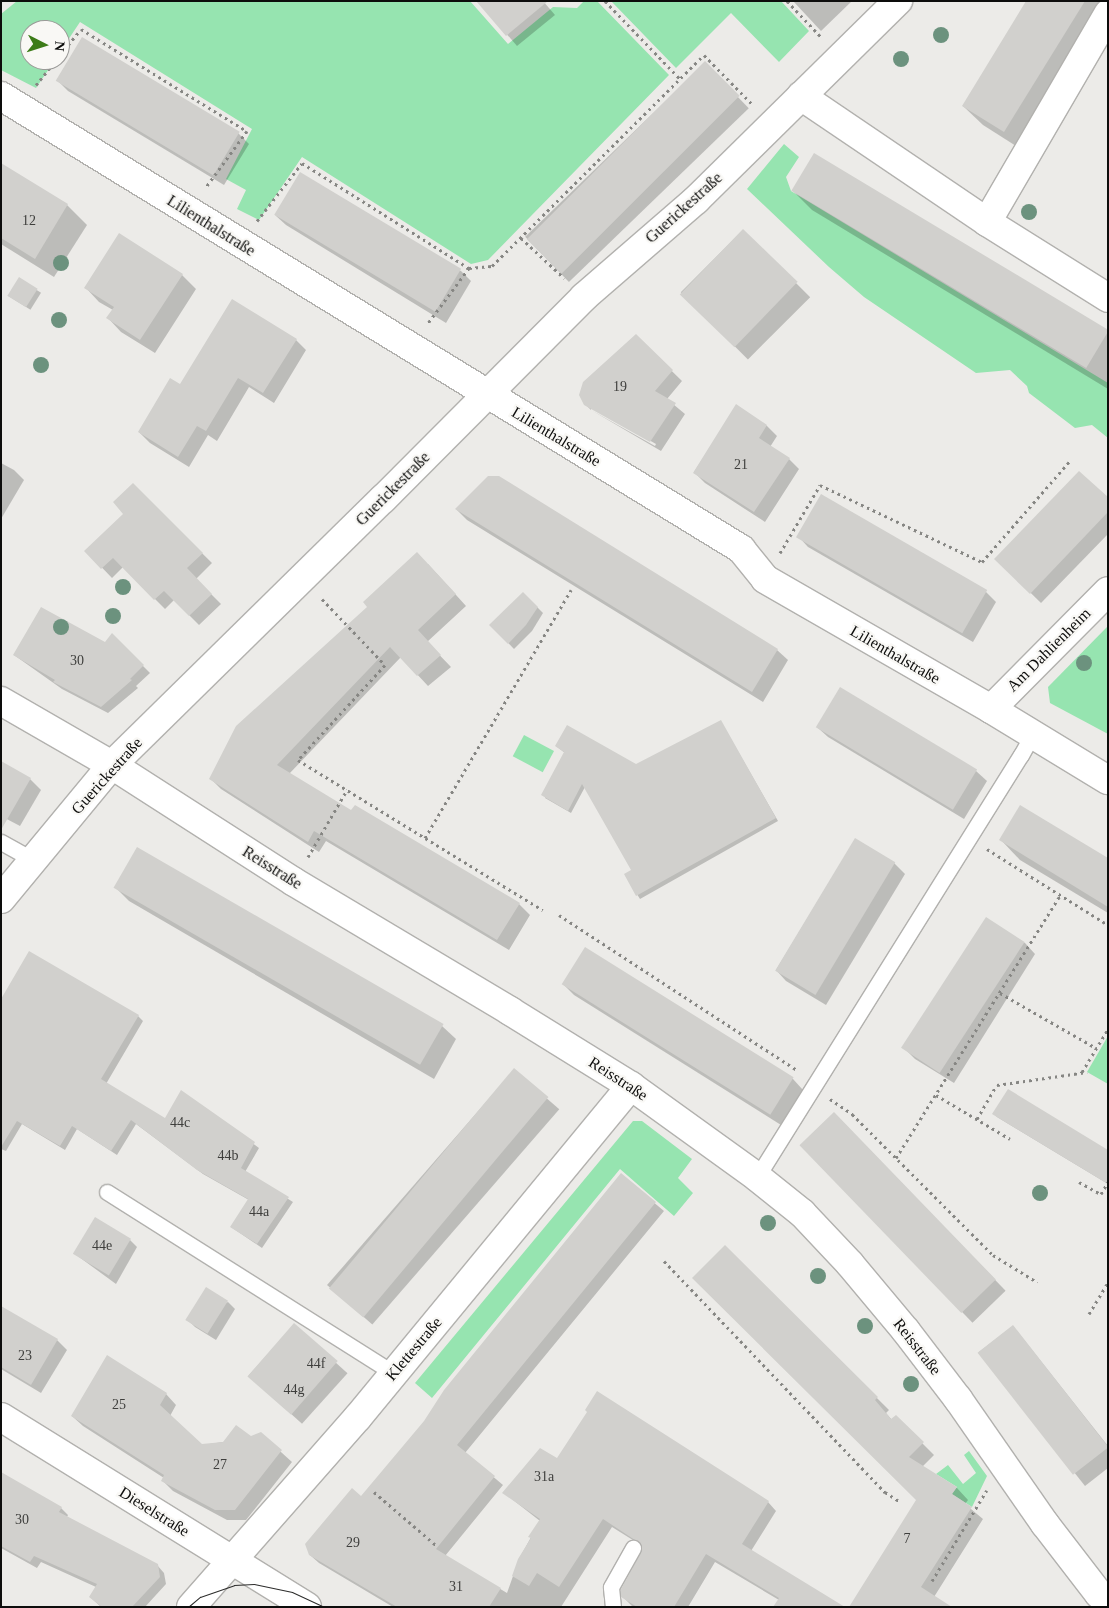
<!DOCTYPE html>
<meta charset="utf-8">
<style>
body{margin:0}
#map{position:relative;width:1109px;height:1608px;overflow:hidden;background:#ecebe8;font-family:Georgia,serif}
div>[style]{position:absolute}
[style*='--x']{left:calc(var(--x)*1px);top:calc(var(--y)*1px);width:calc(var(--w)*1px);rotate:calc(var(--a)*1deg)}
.green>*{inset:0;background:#96e4b0;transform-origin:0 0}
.shadow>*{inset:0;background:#0003;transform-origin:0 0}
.building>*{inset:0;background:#d1d0cd;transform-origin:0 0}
.path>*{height:3px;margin-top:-1.5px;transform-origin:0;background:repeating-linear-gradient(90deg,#868683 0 2.5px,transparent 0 6.5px)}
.roads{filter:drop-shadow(1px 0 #b2b1ae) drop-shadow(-1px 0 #b2b1ae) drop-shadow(0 1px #b2b1ae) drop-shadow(0 -1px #b2b1ae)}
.lane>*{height:15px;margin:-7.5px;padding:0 7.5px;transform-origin:7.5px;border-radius:7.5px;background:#fff}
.street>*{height:28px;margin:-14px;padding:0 14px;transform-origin:14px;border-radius:14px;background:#fff}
.tram>*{height:1px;margin:-0.5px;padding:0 0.5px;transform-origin:0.5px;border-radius:0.5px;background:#2c2c2b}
.trees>*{width:16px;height:16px;margin:-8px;border-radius:50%;background:#6c927e}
span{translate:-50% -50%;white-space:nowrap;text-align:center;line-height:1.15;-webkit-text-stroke:4.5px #f9f8f5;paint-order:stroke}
.number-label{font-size:14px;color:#3e3e3c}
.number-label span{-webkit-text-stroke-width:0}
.street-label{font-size:16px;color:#0d0d0c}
.frame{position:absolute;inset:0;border:2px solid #0d0d0c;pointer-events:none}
.north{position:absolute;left:20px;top:20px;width:50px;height:50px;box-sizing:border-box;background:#f9f8f5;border:1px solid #9b9a98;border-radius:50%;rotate:95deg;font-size:14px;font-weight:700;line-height:20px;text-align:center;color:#0d0d0c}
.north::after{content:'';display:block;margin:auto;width:18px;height:22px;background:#3d7c19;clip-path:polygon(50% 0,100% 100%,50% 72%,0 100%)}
</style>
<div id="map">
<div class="green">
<i style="clip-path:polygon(17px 1px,470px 1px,508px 44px,553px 7px,577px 8px,584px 1px,597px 1px,669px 75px,488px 260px,471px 264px,302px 157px,259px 220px,237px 209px,246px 190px,226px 179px,252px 129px,80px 22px,60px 52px,60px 30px,30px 30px,30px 60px,55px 60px,36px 88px,1px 70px,1px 14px)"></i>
<i style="clip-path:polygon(611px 1px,781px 1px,809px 31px,779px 62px,731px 13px,676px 68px)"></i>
<i style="clip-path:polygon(784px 144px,799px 157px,786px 177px,791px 191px,1108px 383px,1108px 438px,1092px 425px,1075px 428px,1029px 393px,1027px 386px,1010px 370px,976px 373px,864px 297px,829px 267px,747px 189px)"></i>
<i style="clip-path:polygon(1107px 627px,1108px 628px,1108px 734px,1050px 703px,1048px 687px)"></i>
<i style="left:524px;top:735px;width:34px;height:24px;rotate:28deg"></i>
<i style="clip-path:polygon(1108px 1036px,1108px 1084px,1087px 1072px)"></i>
<i style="clip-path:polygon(633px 1121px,642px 1121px,692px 1159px,678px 1178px,693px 1193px,674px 1216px,620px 1169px,432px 1398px,415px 1383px)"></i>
<i style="clip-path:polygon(969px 1451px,987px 1476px,972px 1507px,952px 1494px,957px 1487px,936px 1474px,948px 1465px,963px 1484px,976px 1473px,964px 1455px)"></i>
</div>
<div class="shadow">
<i style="clip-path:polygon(478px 1px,543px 1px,555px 15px,517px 46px)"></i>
<i style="clip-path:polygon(793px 1px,852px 1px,821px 31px)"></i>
<i style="clip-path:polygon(1027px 1px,1108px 1px,1024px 151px,983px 125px,963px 106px)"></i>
<i style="clip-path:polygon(82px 39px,238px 133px,249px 144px,224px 185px,68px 91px,57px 80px)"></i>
<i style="left:705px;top:63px;width:63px;height:250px;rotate:46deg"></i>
<i style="clip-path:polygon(3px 166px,67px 205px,87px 225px,54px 277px,1px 244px)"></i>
<i style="clip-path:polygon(793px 191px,1108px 332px,1108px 389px,812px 210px)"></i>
<i style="clip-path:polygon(275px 215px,461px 271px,471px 281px,446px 323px,286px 225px)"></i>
<i style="left:743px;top:230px;width:95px;height:88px;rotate:45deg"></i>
<i style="clip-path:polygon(182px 275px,196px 289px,155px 353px,121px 332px,108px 318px,113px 310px,99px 302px,86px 288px)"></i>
<i style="left:19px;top:279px;width:26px;height:20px;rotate:32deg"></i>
<i style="clip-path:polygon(636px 336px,682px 381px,667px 399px,685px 414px,661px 451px,591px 410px,655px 446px,656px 444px,591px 407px,591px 410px,585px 404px)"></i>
<i style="clip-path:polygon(296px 340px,306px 350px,274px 403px,249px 387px,217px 441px,208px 435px,189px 467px,150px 443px,139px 432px,180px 386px)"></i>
<i style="clip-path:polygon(737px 406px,767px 426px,777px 436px,770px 447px,789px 459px,799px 469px,765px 522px,705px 483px,694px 472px)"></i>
<i style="clip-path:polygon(1px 463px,14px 470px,24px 480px,1px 519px)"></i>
<i style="clip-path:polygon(133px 485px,212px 563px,196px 579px,221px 604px,199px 625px,174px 600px,165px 609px,123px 567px,112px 578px,86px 551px,125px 514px)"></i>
<i style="clip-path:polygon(1108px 498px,1108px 534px,1041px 603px,996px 559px)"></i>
<i style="clip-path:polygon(456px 509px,777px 650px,788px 660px,763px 702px,467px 520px)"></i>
<i style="clip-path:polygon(798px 536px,986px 592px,996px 602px,973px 642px,808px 547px)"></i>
<i style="clip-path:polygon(428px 564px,466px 606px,427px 642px,451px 667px,428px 686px,401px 657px,289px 774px,352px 812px,519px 904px,530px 915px,509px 950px,326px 841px,319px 852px,221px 789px,210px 778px)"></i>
<i style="clip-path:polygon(523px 593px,543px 613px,532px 631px,514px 649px,491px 625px)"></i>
<i style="clip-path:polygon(112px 635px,150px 673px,136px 686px,138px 688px,108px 713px,62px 689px,14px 655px,105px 643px)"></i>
<i style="clip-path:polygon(721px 722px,778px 821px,640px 899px,625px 875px,633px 871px,585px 787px,571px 813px,545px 798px,565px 753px,556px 746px,636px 765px)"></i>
<i style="clip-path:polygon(817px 727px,976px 771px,987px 781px,964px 819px,828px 737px)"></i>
<i style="clip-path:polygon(30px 779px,41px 790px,20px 826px,1px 816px)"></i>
<i style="clip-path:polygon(855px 840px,894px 863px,905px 874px,826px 1005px,786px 981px,776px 970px)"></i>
<i style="clip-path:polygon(1001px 840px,1108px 860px,1108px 913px,1020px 860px)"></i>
<i style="clip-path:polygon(115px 887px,442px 1026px,456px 1039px,434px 1079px,129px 901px)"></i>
<i style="clip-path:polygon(986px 919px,1025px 943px,1035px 954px,954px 1083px,915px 1059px,905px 1049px)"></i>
<i style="clip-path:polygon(586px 949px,793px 1079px,803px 1090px,781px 1125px,574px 995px,563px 984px)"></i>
<i style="clip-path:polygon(1px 997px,138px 1016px,143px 1021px,106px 1084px,165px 1120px,182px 1092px,259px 1148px,245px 1172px,293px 1202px,262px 1248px,231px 1227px,249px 1200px,203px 1174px,136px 1124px,117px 1155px,77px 1129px,65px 1150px,22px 1124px,6px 1151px,1px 1149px)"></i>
<i style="left:514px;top:1070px;width:60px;height:285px;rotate:41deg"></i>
<i style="left:834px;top:1113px;width:247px;height:46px;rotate:46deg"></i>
<i style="clip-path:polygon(994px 1114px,1108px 1151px,1108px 1184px,997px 1117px)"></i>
<i style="clip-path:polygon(621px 1175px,664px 1211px,465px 1453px,503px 1485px,445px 1556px,507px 1593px,519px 1559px,540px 1521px,504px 1493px,557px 1460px,768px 1502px,776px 1511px,751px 1551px,815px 1590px,779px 1600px,715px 1562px,688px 1607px,633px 1607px,623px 1597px,622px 1589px,644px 1547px,612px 1527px,561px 1607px,393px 1607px,319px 1563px,310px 1555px,362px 1498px,425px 1422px)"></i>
<i style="clip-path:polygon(130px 1240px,137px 1247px,116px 1284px,75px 1254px)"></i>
<i style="clip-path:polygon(725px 1247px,889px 1410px,886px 1413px,892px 1420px,896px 1417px,934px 1455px,922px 1467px,957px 1488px,968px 1500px,965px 1504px,983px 1519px,934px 1597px,850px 1607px,918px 1500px)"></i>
<i style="clip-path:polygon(228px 1302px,235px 1309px,216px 1340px,195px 1327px,188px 1320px)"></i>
<i style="clip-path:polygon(1px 1307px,57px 1340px,67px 1350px,41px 1393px,1px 1369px)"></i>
<i style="left:294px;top:1325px;width:72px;height:68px;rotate:42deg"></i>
<i style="clip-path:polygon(1013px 1326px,1108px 1446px,1108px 1468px,1085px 1486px,979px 1352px)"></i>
<i style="clip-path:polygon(166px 1394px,176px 1405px,170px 1416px,202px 1445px,251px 1438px,261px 1434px,292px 1462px,246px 1520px,227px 1520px,173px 1491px,163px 1481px,164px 1478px,83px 1426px,72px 1416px)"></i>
<i style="clip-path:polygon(1px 1473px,61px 1508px,68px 1515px,67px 1517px,157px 1565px,164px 1573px,166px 1584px,145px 1607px,101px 1607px,90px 1597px,96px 1587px,41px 1562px,37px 1568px,1px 1548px)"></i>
</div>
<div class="building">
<i style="clip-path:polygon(476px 1px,548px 1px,506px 36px)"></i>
<i style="clip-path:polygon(1026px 1px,1085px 1px,1004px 132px,962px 106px)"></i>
<i style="left:82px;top:37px;width:184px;height:51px;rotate:31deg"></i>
<i style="left:705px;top:61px;width:49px;height:252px;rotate:45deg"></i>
<i style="left:814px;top:153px;width:344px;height:44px;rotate:31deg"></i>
<i style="clip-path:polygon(1px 163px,68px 204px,35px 259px,1px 238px)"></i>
<i style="left:300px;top:172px;width:188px;height:50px;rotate:31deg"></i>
<i style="left:743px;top:229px;width:76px;height:91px;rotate:44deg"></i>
<i style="clip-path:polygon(119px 233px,183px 274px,140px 340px,106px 318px,114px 307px,84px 288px)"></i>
<i style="left:19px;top:277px;width:22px;height:22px;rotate:32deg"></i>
<i style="clip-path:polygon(232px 299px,297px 339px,263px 393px,238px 378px,206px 431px,197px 426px,178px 457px,138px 432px,170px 378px,180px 384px)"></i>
<i style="clip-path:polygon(636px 334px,673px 370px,655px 391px,676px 403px,650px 442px,584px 405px,579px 395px,583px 382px)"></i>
<i style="clip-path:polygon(736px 404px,767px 425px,759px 438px,790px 458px,754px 512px,693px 473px)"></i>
<i style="clip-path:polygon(1079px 471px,1108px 497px,1108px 512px,1030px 594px,994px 559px)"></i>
<i style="clip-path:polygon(488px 476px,499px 476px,778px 649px,752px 692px,455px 509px)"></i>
<i style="clip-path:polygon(133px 483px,203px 553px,187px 568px,212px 594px,189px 616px,164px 591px,154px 600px,113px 558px,101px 569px,84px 551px,123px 514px,113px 502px)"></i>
<i style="left:821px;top:494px;width:192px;height:50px;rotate:30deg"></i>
<i style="clip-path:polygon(417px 552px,456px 594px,418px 630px,441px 655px,417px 676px,390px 647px,277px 765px,351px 810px,355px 805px,520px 903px,497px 940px,314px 831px,308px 842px,209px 779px,236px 726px,367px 607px,363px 602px)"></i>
<i style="clip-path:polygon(523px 592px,538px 607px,526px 625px,508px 644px,489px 625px)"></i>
<i style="clip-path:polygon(41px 607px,105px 642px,112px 633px,144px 665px,130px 679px,132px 680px,101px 707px,53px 682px,55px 680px,13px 655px)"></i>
<i style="left:840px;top:687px;width:160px;height:47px;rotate:31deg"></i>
<i style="clip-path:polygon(721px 720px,776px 818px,636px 896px,624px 874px,631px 870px,582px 784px,568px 811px,541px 795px,564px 752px,555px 746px,567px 725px,636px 764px)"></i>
<i style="clip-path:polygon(1px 761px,31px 778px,1px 830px)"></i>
<i style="clip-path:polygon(1020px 805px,1108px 858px,1108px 907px,999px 840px)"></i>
<i style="left:855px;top:838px;width:47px;height:155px;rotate:31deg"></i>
<i style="left:137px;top:847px;width:354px;height:47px;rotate:30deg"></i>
<i style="left:986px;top:917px;width:46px;height:156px;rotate:33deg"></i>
<i style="left:585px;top:947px;width:246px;height:44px;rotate:32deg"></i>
<i style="clip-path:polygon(29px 951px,139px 1015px,101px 1079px,165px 1118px,181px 1090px,255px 1142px,241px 1168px,289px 1197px,257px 1244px,230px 1227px,248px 1199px,197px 1170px,131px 1120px,111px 1151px,72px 1126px,60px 1146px,17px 1121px,1px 1147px,1px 999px)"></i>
<i style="left:514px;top:1068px;width:45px;height:288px;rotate:40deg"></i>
<i style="clip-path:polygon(1008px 1089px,1108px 1150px,1108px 1184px,992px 1114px)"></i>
<i style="left:834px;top:1112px;width:233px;height:48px;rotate:46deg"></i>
<i style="clip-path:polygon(621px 1173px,656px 1202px,457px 1445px,495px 1476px,436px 1549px,501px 1588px,489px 1607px,397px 1607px,309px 1555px,305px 1544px,352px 1488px,361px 1496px,424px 1421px,444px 1390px)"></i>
<i style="left:95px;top:1217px;width:42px;height:43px;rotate:31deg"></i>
<i style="clip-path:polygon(725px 1245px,878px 1397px,875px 1400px,891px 1419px,896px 1415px,924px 1442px,909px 1457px,957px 1487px,952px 1494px,972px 1507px,921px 1587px,952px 1607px,849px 1607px,916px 1500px,692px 1278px)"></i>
<i style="left:206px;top:1287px;width:26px;height:39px;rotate:32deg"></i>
<i style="clip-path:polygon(1px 1306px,58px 1339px,31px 1385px,1px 1367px)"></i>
<i style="left:294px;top:1323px;width:58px;height:71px;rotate:41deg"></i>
<i style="left:1013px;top:1325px;width:155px;height:45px;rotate:52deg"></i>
<i style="clip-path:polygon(107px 1355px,167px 1393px,160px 1405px,202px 1444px,223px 1442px,236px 1425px,251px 1436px,261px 1432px,282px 1450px,235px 1510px,215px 1510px,161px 1481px,164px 1475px,71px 1416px)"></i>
<i style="clip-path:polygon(597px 1391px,769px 1501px,742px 1544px,845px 1607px,773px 1607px,779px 1598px,706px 1554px,674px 1607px,637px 1607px,621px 1597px,621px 1589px,641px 1553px,641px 1544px,603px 1519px,559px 1587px,537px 1573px,529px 1586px,512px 1576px,518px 1559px,531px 1538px,528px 1537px,540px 1519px,502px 1493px,540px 1448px,557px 1458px,587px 1412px,585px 1410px)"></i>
<i style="clip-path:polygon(1px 1472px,62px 1507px,59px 1512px,158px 1564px,160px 1577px,132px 1607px,102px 1607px,89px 1597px,97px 1584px,34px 1556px,30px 1562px,1px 1546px)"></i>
</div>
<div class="path">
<i style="--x:605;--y:1;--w:108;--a:46.1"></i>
<i style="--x:787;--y:1;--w:50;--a:46.6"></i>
<i style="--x:60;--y:55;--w:33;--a:-51"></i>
<i style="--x:81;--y:29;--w:195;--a:31.6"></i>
<i style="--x:247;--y:131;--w:69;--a:126.2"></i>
<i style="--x:36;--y:85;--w:32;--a:-51"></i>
<i style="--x:257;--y:221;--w:73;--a:-52.2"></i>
<i style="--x:302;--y:163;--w:197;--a:32.2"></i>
<i style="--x:469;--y:268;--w:69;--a:126.7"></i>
<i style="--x:521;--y:238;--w:59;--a:42.9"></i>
<i style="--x:469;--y:268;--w:23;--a:-5"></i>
<i style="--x:492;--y:266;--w:299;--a:-44.9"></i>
<i style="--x:704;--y:55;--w:69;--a:45.6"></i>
<i style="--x:780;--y:553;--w:79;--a:-59.5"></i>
<i style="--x:820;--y:485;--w:179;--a:25.4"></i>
<i style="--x:982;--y:562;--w:133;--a:-49"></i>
<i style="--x:322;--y:599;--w:91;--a:46.3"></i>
<i style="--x:385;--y:665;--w:129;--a:132.5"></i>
<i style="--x:298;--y:760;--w:287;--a:31.5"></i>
<i style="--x:425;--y:838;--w:288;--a:-59.5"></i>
<i style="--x:987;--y:849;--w:143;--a:32.1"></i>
<i style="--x:308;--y:857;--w:78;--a:-59.8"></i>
<i style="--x:559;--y:915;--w:284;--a:33.1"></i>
<i style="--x:1000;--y:993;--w:111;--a:29.8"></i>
<i style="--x:1082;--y:1072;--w:50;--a:-58.8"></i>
<i style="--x:936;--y:1095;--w:86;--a:30.7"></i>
<i style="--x:830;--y:1099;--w:27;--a:34"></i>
<i style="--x:852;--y:1114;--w:199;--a:45"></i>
<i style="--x:993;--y:1255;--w:52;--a:31.5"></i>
<i style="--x:977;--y:1119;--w:39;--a:-60"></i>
<i style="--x:997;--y:1085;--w:91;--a:-8.2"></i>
<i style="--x:896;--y:1158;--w:309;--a:-58"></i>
<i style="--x:1079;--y:1182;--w:25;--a:29"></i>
<i style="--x:1101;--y:1194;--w:14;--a:-60"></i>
<i style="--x:664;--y:1261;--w:320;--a:46.3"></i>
<i style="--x:885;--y:1492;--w:17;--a:33"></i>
<i style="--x:1089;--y:1314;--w:37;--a:-59"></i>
<i style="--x:374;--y:1492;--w:83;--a:40.6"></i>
<i style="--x:932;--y:1581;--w:106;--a:-58.9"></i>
</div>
<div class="roads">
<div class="lane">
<i style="--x:1;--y:842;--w:37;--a:29"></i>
<i style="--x:757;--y:1177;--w:498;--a:-58"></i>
<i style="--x:1021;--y:755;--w:23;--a:-61"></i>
<i style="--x:107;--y:1192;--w:338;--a:32.3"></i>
<i style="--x:613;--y:1607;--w:20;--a:-96"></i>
<i style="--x:611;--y:1587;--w:45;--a:-60.6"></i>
</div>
<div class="street">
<i style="--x:1;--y:96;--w:868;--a:31.47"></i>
<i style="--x:741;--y:549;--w:38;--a:51"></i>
<i style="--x:765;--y:579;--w:261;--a:29.9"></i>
<i style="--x:991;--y:709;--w:137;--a:31.3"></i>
<i style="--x:801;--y:96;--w:225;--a:34.1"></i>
<i style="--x:987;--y:222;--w:143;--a:32.1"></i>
<i style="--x:987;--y:222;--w:241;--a:-59.8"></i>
<i style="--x:1;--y:701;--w:128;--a:30"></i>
<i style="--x:112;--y:765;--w:216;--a:32.7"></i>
<i style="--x:294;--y:882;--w:252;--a:30.8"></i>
<i style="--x:510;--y:1011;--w:142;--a:31.8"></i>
<i style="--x:631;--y:1086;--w:155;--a:35.8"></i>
<i style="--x:757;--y:1177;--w:58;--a:38.7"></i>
<i style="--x:802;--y:1213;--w:70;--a:46.7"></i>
<i style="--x:850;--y:1264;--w:87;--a:50.1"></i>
<i style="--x:906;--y:1331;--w:86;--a:52.6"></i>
<i style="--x:958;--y:1399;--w:152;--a:55.2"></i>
<i style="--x:1045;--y:1524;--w:88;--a:52.4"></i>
<i style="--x:1099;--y:1594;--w:12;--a:42"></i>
<i style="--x:991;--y:709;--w:166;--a:-45.2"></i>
<i style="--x:1;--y:899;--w:174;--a:-50.4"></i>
<i style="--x:112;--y:765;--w:380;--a:-44.5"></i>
<i style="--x:383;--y:499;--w:285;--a:-45.1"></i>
<i style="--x:584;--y:297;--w:148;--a:-40.9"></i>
<i style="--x:696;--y:200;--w:284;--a:-44.6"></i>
<i style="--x:1;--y:1417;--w:360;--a:31.8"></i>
<i style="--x:191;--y:1607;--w:253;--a:-48.7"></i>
<i style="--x:358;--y:1417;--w:429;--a:-50.5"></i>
</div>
</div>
<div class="tram">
<i style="--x:188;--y:1607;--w:16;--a:-40"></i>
<i style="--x:200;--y:1597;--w:36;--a:-19"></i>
<i style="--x:234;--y:1585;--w:20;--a:-3"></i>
<i style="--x:254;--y:1584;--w:39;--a:12"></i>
<i style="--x:292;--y:1592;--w:35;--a:25"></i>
</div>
<div class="trees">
<i style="left:941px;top:35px"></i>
<i style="left:901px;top:59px"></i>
<i style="left:1029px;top:212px"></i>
<i style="left:61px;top:263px"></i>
<i style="left:59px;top:320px"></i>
<i style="left:41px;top:365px"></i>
<i style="left:123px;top:587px"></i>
<i style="left:113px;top:616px"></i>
<i style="left:61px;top:627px"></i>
<i style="left:1084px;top:663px"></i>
<i style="left:1040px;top:1193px"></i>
<i style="left:768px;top:1223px"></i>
<i style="left:818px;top:1276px"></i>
<i style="left:865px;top:1326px"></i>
<i style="left:911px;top:1384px"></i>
</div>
<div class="number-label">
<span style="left:29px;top:221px">12</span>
<span style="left:620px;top:387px">19</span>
<span style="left:741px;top:465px">21</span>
<span style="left:77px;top:661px">30</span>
<span style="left:180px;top:1123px">44c</span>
<span style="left:228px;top:1156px">44b</span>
<span style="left:259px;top:1212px">44a</span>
<span style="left:102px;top:1246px">44e</span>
<span style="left:25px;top:1356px">23</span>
<span style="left:316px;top:1364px">44f</span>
<span style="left:294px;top:1390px">44g</span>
<span style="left:119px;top:1405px">25</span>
<span style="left:220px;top:1465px">27</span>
<span style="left:544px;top:1477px">31a</span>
<span style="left:22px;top:1520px">30</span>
<span style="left:907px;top:1539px">7</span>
<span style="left:353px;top:1543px">29</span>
<span style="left:456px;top:1587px">31</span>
</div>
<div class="street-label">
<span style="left:684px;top:208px;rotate:-42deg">Guerickestraße</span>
<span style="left:211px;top:226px;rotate:32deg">Lilienthalstraße</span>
<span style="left:556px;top:437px;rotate:31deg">Lilienthalstraße</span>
<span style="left:393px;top:489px;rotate:-45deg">Guerickestraße</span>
<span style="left:1049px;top:650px;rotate:-45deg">Am Dahlienheim</span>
<span style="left:895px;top:655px;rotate:30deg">Lilienthalstraße</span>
<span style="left:107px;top:776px;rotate:-48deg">Guerickestraße</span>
<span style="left:272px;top:868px;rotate:32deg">Reisstraße</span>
<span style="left:618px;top:1079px;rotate:33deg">Reisstraße</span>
<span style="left:917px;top:1347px;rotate:52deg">Reisstraße</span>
<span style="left:414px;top:1349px;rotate:-50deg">Klettestraße</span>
<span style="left:154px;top:1512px;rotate:32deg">Dieselstraße</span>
</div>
<div class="frame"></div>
<div class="north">N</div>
</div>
